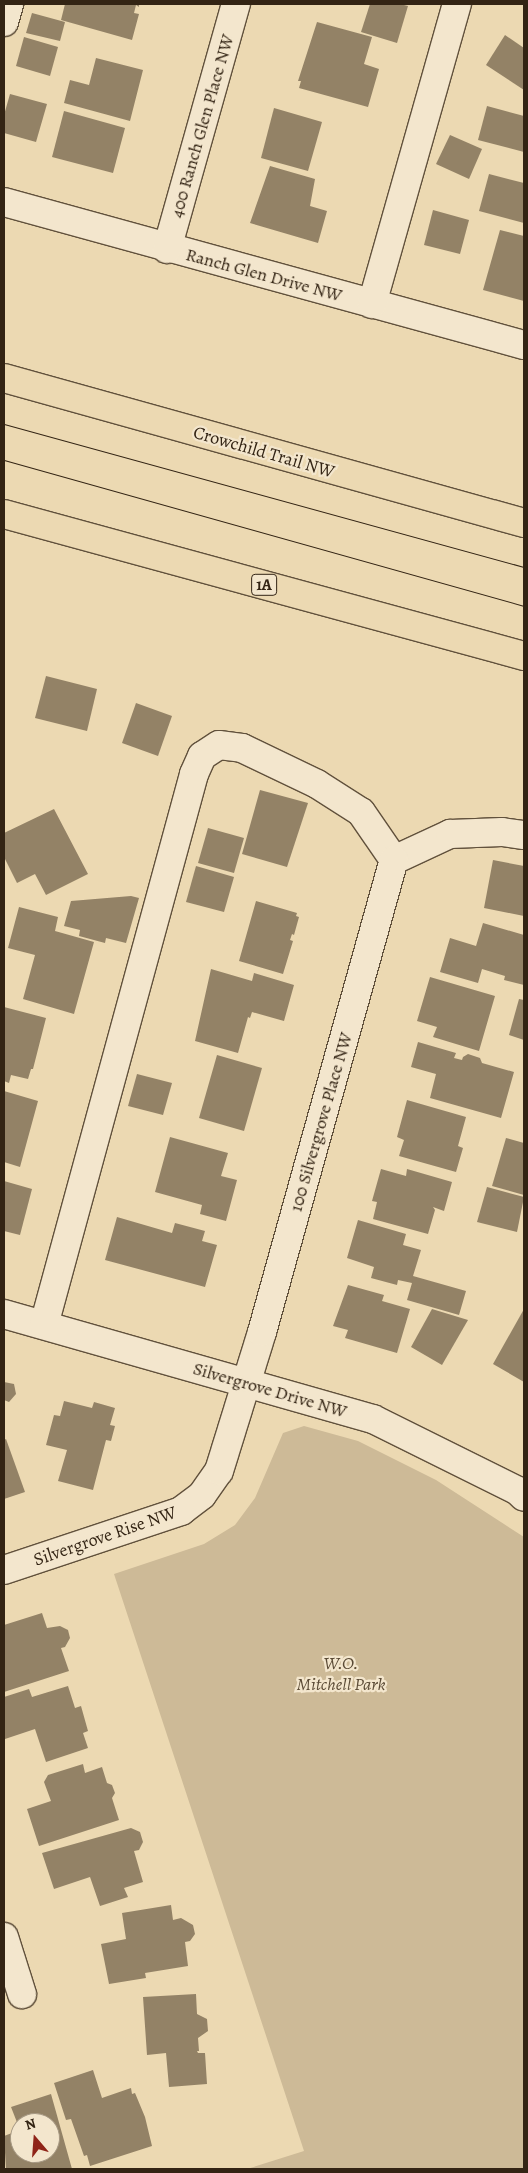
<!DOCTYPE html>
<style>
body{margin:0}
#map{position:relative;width:528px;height:2173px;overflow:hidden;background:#ecd9b2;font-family:Alegreya,serif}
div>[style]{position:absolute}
.green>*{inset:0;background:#cdba97}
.building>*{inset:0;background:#938266}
.roads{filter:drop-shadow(1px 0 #61513c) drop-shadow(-1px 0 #61513c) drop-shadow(0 1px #61513c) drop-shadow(0 -1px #61513c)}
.minor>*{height:28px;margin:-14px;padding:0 14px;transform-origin:14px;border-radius:14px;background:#f3e6cd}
.highway>*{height:28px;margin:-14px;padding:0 14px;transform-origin:14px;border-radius:14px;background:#ecd9b2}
.tram>*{height:1px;margin:-0.5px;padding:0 0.5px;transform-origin:0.5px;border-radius:0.5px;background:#332414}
span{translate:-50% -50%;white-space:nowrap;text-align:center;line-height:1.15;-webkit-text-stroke:4.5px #f3e6cd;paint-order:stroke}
.shield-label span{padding:1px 4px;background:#f3e6cd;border:1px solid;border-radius:4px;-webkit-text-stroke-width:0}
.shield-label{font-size:16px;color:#332414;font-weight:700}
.street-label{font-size:18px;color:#332414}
.park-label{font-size:18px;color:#5a4a35;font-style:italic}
.frame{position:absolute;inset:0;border:5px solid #332414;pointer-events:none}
.north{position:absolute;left:10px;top:2113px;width:50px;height:50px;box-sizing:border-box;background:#f3e6cd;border:1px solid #a69883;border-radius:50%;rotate:342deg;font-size:14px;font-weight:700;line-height:20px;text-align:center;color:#332414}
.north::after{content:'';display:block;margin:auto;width:18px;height:22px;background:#8f2418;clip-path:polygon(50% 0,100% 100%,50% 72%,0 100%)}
</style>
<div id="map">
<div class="green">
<div style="clip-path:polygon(304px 1426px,358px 1441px,436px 1480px,524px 1537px,524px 2169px,247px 2169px,304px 2151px,114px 1574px,204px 1544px,235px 1525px,255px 1498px,283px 1433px)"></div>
</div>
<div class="building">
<div style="clip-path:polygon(65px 4px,139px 4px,139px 7px,136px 5px,134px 13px,139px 14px,132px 40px,61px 20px)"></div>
<div style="clip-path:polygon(370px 4px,400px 4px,408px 6px,397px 43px,361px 32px)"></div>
<div style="clip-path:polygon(32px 13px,65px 22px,60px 41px,26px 33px)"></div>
<div style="clip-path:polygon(317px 22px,372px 37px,364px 64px,379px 69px,368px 107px,299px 88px,301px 81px,298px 81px)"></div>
<div style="clip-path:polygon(505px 35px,524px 48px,524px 90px,486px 65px)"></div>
<div style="clip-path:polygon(24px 37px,58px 47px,50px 76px,16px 66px)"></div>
<div style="clip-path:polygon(96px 58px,143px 70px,130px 121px,64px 103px,70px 80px,89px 85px)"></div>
<div style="clip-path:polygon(10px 94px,47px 104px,36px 142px,4px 133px,4px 115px)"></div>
<div style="clip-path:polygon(487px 106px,524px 116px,524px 152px,478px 140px)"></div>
<div style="clip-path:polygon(274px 108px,322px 122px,308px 171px,261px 158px)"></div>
<div style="clip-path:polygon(64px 111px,125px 128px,113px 173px,52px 157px)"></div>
<div style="clip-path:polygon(450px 135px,482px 149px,469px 179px,436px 164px)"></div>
<div style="clip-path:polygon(270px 166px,315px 179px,310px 206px,327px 211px,318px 243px,250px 223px)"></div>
<div style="clip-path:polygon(489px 174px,524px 183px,524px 223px,479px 211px)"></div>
<div style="clip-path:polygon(433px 210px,469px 220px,460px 254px,424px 245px)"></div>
<div style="clip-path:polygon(500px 230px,524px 236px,524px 301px,483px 290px)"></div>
<div style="clip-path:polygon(46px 676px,97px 689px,87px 731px,35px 718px)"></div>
<div style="clip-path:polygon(136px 703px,172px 716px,158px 756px,122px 743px)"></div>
<div style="clip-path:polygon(260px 790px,308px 803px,287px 867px,242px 854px)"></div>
<div style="clip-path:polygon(54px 809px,88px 874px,46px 895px,35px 874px,17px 883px,4px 857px,4px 833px)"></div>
<div style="clip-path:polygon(208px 828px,244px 838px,234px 873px,198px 863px)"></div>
<div style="clip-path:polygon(493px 860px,524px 866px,524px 916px,484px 908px)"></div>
<div style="clip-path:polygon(196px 866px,234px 877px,224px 912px,186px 902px)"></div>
<div style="clip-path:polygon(131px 896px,139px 898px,126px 943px,106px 938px,105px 943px,79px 936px,80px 930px,64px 926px,71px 901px)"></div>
<div style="clip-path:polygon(256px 901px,297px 913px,296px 916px,299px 917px,294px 935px,292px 934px,290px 940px,293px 941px,283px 974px,239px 961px)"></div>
<div style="clip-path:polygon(19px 907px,58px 917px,55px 931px,94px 942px,74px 1014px,23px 999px,35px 955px,8px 948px)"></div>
<div style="clip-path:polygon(483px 923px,524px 935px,524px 985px,504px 980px,505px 976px,482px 969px,478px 983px,440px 972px,450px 938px,476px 946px)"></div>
<div style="clip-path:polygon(211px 969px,252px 981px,254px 973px,294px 985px,284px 1021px,252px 1012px,250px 1018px,248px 1017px,238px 1053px,195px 1041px)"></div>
<div style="clip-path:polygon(430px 977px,495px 996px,479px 1051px,433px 1037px,437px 1027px,417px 1021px)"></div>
<div style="clip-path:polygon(519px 999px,524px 1000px,524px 1040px,509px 1035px)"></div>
<div style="clip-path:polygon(4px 1007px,46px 1018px,33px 1069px,31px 1069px,28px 1079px,11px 1075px,9px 1083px,4px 1081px)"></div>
<div style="clip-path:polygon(418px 1042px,456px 1053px,454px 1058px,462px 1060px,463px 1057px,468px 1054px,480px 1058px,482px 1063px,514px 1072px,501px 1118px,430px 1098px,436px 1074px,411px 1067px)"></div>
<div style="clip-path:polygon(217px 1055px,262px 1068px,244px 1131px,199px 1118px)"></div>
<div style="clip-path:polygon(137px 1074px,172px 1083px,163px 1115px,128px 1106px)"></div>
<div style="clip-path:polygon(4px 1091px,38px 1101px,20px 1167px,4px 1162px)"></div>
<div style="clip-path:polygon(407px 1100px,466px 1117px,458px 1146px,463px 1148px,456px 1172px,399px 1156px,404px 1140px,397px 1137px)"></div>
<div style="clip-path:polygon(170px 1137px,228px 1153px,221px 1176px,237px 1180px,226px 1221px,200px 1214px,202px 1205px,155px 1192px)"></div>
<div style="clip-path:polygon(506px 1138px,524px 1143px,524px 1195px,492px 1186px)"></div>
<div style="clip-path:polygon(381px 1169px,406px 1176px,407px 1169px,452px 1182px,444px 1211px,433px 1207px,435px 1210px,428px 1234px,373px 1219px,377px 1202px,372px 1201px)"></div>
<div style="clip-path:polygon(4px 1181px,32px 1189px,20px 1235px,4px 1231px)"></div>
<div style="clip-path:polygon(487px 1187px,524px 1197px,517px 1232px,477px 1222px)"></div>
<div style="clip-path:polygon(117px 1217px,172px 1233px,175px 1223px,205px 1231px,202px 1241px,217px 1245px,205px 1287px,105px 1260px)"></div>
<div style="clip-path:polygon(358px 1220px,406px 1234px,403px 1245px,421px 1250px,413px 1276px,466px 1291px,459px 1315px,407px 1300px,412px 1283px,398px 1280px,397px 1285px,371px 1278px,374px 1267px,347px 1258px)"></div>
<div style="clip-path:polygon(348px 1285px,384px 1295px,382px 1301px,410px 1309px,397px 1353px,345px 1338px,348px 1330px,333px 1326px)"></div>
<div style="clip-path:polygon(432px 1309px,468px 1320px,442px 1365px,411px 1347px)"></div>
<div style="clip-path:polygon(524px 1309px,524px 1382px,493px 1364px)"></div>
<div style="clip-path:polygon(4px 1382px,14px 1384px,16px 1394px,9px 1402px,4px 1400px)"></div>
<div style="clip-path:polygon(64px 1401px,92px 1408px,94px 1402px,115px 1408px,110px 1425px,115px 1426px,111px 1441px,106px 1440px,93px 1490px,58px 1481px,67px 1450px,46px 1445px,54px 1415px,60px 1416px)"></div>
<div style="clip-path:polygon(6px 1439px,25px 1492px,4px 1499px,4px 1440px)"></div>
<div style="clip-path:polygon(42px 1613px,47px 1628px,60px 1626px,68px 1630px,70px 1638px,65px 1647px,61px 1648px,69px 1671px,4px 1692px,4px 1625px)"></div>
<div style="clip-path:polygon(68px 1686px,75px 1708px,81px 1706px,88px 1731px,83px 1733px,88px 1748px,46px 1762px,35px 1729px,5px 1739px,4px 1697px,29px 1689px,32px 1697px)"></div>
<div style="clip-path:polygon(83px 1764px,85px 1773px,102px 1767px,107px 1783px,112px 1785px,115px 1793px,112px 1798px,119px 1820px,39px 1846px,27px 1809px,51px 1801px,44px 1782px,48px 1775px)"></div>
<div style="clip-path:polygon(131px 1828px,140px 1832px,143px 1842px,139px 1850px,134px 1851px,143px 1882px,124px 1888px,128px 1897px,100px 1906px,90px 1877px,54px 1889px,42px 1853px)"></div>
<div style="clip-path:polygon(171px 1905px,173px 1920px,181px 1918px,193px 1925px,195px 1934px,190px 1941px,185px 1942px,188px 1966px,145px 1973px,146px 1978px,109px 1984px,101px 1944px,126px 1939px,122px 1913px)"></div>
<div style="clip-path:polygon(196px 1994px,197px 2014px,207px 2019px,208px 2031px,198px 2038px,199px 2051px,197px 2051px,198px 2053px,205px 2053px,207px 2084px,169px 2087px,166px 2053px,147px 2055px,143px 1997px)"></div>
<div style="clip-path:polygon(93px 2070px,102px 2098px,131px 2088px,132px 2094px,135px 2093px,145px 2117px,152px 2146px,90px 2166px,87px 2155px,84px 2156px,71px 2119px,66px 2120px,54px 2083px)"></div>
<div style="clip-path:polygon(51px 2094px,72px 2169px,6px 2169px,4px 2136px,20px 2130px,20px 2153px,50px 2153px,50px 2123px,20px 2123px,20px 2130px,11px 2107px)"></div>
</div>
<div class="roads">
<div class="minor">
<div style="left:4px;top:22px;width:19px;rotate:-74deg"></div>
<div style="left:4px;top:202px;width:539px;rotate:15.38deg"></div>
<div style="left:167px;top:249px;width:255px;rotate:-74.3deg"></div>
<div style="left:372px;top:304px;width:312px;rotate:-74.2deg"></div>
<div style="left:4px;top:1314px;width:384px;rotate:15.9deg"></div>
<div style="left:373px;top:1419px;width:162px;rotate:26.4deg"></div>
<div style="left:518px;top:1491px;width:8px;rotate:45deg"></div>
<div style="left:44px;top:1325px;width:571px;rotate:-74.77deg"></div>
<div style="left:194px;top:774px;width:20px;rotate:-66deg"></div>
<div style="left:202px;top:756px;width:20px;rotate:-33deg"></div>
<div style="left:219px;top:745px;width:23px;rotate:7deg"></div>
<div style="left:242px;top:748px;width:83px;rotate:25.6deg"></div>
<div style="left:317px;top:784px;width:52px;rotate:32.5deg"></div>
<div style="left:361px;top:812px;width:58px;rotate:55.5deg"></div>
<div style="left:394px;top:860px;width:62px;rotate:-24.9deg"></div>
<div style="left:450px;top:834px;width:52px;rotate:-2.2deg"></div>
<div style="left:502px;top:832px;width:22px;rotate:8deg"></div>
<div style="left:4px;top:1570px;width:187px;rotate:-18.4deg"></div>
<div style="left:181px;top:1511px;width:26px;rotate:-37deg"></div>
<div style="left:202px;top:1495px;width:29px;rotate:-55deg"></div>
<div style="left:219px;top:1471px;width:145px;rotate:-72.8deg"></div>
<div style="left:262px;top:1332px;width:490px;rotate:-74.4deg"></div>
<div style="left:4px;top:1937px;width:60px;rotate:72.5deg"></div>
</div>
<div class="highway">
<div style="left:4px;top:378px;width:540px;rotate:15.58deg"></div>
<div style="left:4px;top:514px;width:539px;rotate:15.27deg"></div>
</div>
</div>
<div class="tram">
<div style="left:4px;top:424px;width:539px;rotate:15.38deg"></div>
<div style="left:4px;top:460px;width:540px;rotate:15.68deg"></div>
</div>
<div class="shield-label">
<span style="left:264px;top:585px">1A</span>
</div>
<div class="street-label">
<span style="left:202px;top:126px;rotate:-74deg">400 Ranch Glen Place NW</span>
<span style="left:264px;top:275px;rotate:15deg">Ranch Glen Drive NW</span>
<span style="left:264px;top:452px;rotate:16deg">Crowchild Trail NW</span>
<span style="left:321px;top:1122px;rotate:-74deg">100 Silvergrove Place NW</span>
<span style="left:270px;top:1390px;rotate:16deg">Silvergrove Drive NW</span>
<span style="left:105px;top:1536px;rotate:-19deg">Silvergrove Rise NW</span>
</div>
<div class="park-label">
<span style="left:341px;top:1674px">W.O.<br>Mitchell Park</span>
</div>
<div class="frame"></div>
<div class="north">N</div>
</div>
